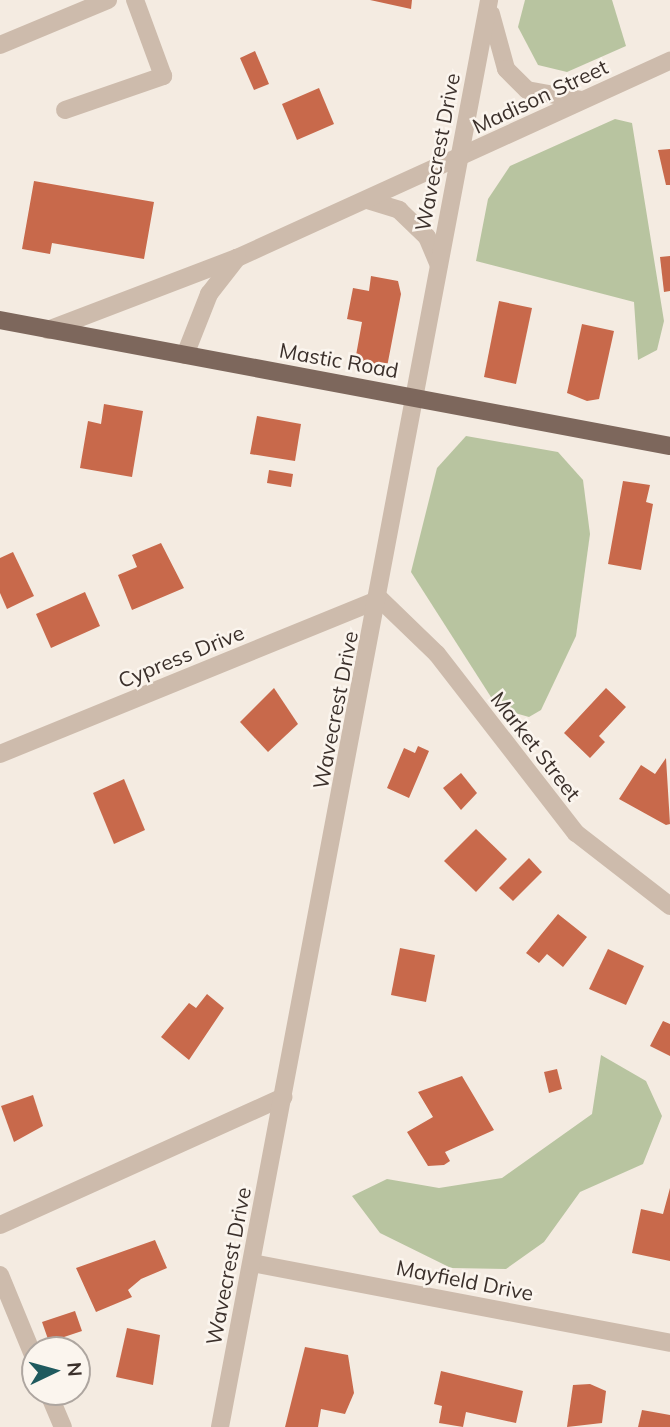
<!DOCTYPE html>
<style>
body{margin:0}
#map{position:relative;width:670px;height:1427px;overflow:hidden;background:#f4ebe1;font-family:Mulish,sans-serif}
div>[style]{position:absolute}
.green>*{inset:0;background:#b8c4a0}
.building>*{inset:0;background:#c8694b}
.minor>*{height:18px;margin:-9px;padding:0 9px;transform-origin:9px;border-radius:9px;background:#cdbbac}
.major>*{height:18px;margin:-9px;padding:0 9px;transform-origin:9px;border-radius:9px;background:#7d675c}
span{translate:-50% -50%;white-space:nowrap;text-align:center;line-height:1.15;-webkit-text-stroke:5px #fbf5ee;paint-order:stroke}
.street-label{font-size:21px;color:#3b302b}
.north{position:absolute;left:21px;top:1336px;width:70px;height:70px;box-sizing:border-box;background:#fbf5ee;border:2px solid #aea6a0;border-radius:50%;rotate:85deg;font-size:19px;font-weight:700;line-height:28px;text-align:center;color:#3b302b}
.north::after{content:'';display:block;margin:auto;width:24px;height:32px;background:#1f5a5e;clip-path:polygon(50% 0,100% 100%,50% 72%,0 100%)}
</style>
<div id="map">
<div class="green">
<div style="clip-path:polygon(525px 0,612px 0,626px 46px,567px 72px,538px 65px,518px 27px)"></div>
<div style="clip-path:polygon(615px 119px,632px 123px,664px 321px,657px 350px,638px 360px,634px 302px,476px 261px,488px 199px,510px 166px)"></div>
<div style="clip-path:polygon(466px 436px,558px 452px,583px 480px,590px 534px,576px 636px,541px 710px,529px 717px,498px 708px,411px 572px,437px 468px)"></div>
<div style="clip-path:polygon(601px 1055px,646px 1081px,662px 1116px,643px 1164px,580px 1192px,544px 1242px,506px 1269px,451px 1268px,380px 1233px,352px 1196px,387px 1179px,439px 1188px,502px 1178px,592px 1114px)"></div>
</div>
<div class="building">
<div style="clip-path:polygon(370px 0,412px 0,411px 9px)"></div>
<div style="clip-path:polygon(255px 51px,269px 84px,254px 90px,240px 58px)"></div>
<div style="clip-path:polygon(319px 88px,334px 124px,297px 140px,282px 104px)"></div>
<div style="clip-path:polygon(670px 149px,670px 185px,666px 185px,658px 150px)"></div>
<div style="clip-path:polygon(34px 181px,154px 202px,144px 259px,52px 243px,50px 254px,22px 249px)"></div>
<div style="clip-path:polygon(670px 256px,670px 291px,664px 292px,660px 257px)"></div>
<div style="clip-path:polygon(371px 276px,398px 281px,401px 294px,387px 367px,355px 361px,362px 322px,347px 319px,353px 288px,369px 291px)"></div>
<div style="clip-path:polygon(499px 301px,532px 308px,516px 384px,484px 377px)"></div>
<div style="clip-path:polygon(582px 324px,614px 331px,599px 399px,587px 401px,567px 393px)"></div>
<div style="clip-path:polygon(104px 404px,143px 411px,132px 477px,80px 468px,88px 421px,101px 424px)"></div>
<div style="clip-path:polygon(257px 416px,301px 424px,295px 461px,250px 454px)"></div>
<div style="clip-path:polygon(269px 470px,293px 474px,291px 487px,267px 483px)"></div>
<div style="clip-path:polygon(623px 481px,650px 485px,646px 502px,653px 504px,641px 570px,608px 564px)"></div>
<div style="clip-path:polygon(161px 543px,184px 588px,132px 610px,118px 575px,137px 567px,132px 555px)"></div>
<div style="clip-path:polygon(13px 552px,34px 596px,7px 609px,0 593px,0 558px)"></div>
<div style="clip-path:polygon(85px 592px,100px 626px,51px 648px,36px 614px)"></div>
<div style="clip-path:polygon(274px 688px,298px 724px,268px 752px,240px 722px)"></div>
<div style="clip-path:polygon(606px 688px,626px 707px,599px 736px,605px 742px,590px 758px,564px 733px)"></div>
<div style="clip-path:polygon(418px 746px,429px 751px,409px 798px,387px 788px,404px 748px,415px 753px)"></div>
<div style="clip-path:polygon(666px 758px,670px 824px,666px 825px,619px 799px,641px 765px,655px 774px)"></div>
<div style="clip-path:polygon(461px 773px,477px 793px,461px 810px,443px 788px)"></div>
<div style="clip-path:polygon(124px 779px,145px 830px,114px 844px,93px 793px)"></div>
<div style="clip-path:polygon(476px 829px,507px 859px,476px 892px,444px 861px)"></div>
<div style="clip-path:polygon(529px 858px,542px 872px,513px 901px,499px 888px)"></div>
<div style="clip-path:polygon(558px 914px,587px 937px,563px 967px,547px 954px,539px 963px,526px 953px)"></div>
<div style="clip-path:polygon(400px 948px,435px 955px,426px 1002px,391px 995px)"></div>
<div style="clip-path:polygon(608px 949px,644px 966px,626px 1005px,589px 989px)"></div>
<div style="clip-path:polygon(207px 994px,224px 1008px,189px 1060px,161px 1037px,189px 1003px,196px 1008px)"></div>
<div style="clip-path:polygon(663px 1021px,670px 1024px,670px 1067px,670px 1056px,650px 1046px)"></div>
<div style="clip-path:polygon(557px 1069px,562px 1089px,549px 1093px,544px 1072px)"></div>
<div style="clip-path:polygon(462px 1076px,494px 1130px,445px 1152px,450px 1161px,444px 1165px,428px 1166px,407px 1132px,433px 1117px,418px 1092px)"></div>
<div style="clip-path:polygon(33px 1095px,43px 1126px,14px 1142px,1px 1106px)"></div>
<div style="clip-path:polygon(670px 1188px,670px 1261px,632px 1253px,641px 1209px,663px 1214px)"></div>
<div style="clip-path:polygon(155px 1240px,167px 1268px,141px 1279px,128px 1290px,132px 1297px,96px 1312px,76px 1268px)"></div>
<div style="clip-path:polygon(75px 1311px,82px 1331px,49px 1342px,42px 1322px)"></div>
<div style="clip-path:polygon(127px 1328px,160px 1335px,153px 1385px,116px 1377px)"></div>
<div style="clip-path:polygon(305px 1347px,348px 1355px,354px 1393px,345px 1414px,321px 1409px,318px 1427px,285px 1427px)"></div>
<div style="clip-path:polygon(441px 1371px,523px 1391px,516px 1423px,466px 1412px,463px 1427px,439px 1423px,442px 1406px,434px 1404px)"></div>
<div style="clip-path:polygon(590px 1384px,606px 1391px,602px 1423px,567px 1427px,573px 1385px)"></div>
<div style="clip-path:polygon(642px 1410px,670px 1415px,670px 1427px,638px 1427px)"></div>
</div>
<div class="minor">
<div style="left:491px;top:14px;width:57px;rotate:74.7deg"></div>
<div style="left:506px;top:69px;width:30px;rotate:45deg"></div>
<div style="left:527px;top:90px;width:56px;rotate:10.3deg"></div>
<div style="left:0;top:45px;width:117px;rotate:-22.6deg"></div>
<div style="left:65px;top:110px;width:104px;rotate:-19.1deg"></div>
<div style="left:163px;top:76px;width:81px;rotate:-110.2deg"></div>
<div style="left:367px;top:200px;width:34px;rotate:17deg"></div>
<div style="left:399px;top:210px;width:39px;rotate:44deg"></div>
<div style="left:427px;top:237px;width:30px;rotate:67deg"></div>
<div style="left:48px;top:330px;width:202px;rotate:-20.9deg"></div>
<div style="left:237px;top:258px;width:476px;rotate:-24.5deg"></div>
<div style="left:185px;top:355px;width:66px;rotate:-68.5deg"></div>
<div style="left:209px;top:294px;width:46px;rotate:-52.1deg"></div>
<div style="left:0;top:754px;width:410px;rotate:-22.2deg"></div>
<div style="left:380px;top:599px;width:79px;rotate:44deg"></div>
<div style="left:437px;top:654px;width:227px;rotate:52.2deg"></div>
<div style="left:576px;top:833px;width:119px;rotate:37.8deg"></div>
<div style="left:0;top:1225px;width:311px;rotate:-24.3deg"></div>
<div style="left:252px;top:1263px;width:426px;rotate:10.8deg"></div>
<div style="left:0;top:1275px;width:92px;rotate:67.6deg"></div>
<div style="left:48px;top:1392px;width:38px;rotate:67deg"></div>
<div style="left:220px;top:1427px;width:1452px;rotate:-79.32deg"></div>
</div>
<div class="major">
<div style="left:0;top:320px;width:682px;rotate:10.65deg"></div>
</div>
<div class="street-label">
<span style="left:540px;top:96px;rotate:-25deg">Madison Street</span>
<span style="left:437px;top:152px;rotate:-79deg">Wavecrest Drive</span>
<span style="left:339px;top:360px;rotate:10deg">Mastic Road</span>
<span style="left:181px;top:656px;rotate:-22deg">Cypress Drive</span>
<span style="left:335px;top:710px;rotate:-79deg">Wavecrest Drive</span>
<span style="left:536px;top:746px;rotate:52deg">Market Street</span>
<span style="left:228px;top:1266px;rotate:-79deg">Wavecrest Drive</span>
<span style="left:465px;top:1280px;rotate:11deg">Mayfield Drive</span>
</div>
<div class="north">N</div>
</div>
